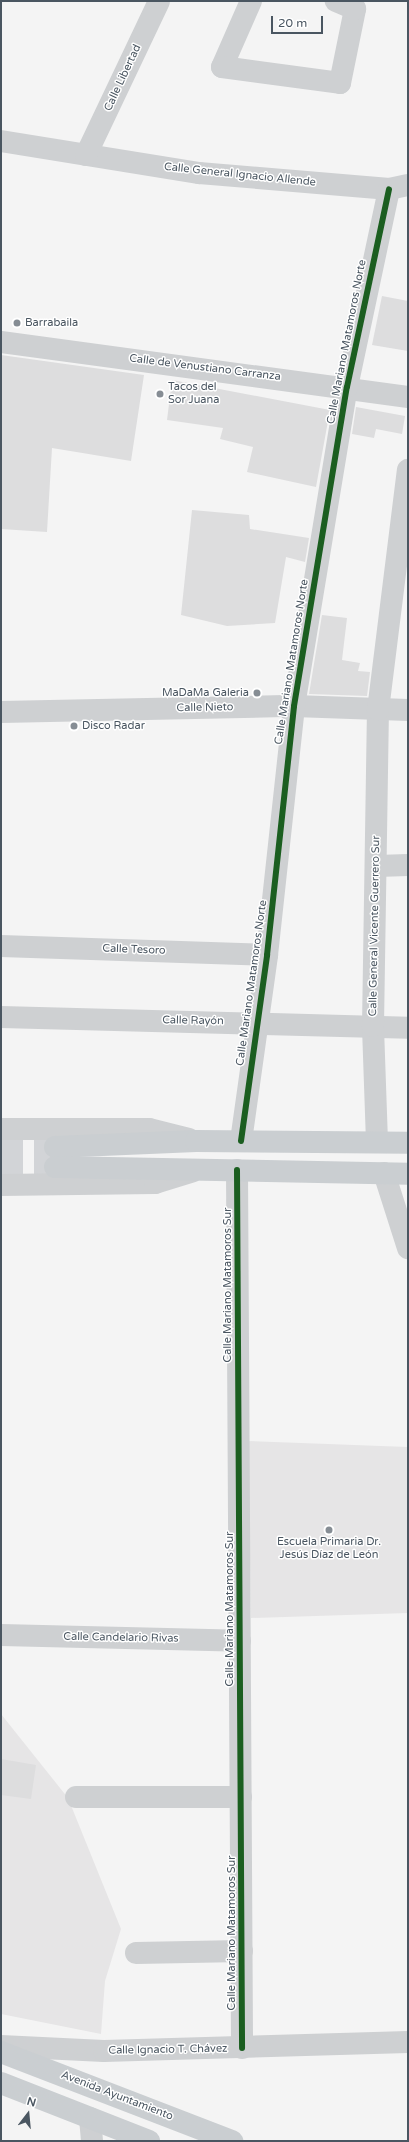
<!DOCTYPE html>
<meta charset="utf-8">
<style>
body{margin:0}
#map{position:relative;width:409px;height:2142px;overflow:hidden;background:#f4f4f4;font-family:"Varela Round",sans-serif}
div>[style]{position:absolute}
.education>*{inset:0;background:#e6e5e6}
.building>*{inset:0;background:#ddddde}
.major-tunnel>*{height:22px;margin-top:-11px;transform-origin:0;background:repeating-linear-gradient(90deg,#d2d4d7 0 22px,transparent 0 33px)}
.minor>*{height:22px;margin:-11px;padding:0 11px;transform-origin:11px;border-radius:11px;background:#ced0d2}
.major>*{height:22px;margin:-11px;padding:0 11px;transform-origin:11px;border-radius:11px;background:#caced1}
.cycleway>*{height:6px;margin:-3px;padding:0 3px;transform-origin:3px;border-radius:3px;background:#1b5e20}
.dots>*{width:11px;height:11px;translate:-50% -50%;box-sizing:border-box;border:2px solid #fff;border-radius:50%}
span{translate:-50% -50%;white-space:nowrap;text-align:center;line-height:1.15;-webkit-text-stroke:3px #fff;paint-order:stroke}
.street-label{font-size:11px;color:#4a5661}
.poi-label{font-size:11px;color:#4a5661}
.left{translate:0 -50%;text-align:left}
.right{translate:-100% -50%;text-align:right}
.frame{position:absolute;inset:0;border:2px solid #4a5661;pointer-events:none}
.north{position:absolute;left:8px;top:2094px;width:40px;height:40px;-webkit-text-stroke:3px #fff;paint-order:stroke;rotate:16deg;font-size:11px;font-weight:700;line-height:16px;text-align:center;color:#4a5661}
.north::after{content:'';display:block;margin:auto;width:14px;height:18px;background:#4a5661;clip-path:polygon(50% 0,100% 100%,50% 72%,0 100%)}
.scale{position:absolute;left:271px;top:16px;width:52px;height:18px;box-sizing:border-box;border:2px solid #4a5661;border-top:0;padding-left:5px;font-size:12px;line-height:14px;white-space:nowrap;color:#4a5661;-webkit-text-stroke:3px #fff;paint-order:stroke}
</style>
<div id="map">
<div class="education">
<div style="clip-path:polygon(248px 1441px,408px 1447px,408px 1613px,251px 1618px)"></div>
<div style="clip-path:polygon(1px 1714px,68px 1798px,121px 1929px,105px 1981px,101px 2034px,1px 2014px)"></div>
</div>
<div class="building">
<div style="clip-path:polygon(382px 296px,408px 301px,408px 351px,372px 345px)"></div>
<div style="clip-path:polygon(1px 355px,144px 375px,131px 461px,52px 448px,47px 532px,1px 529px)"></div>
<div style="clip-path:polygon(172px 380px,330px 410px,316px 487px,247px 472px,253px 447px,220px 439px,223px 428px,167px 420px)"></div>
<div style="clip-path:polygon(356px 407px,405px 416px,402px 434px,376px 429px,374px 438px,352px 434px)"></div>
<div style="clip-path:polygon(192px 510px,249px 515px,250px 529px,309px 538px,305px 562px,286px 557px,275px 623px,227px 626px,181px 615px)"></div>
<div style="clip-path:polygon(322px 615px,347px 618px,342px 660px,360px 663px,358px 671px,370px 672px,367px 696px,309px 694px)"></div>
<div style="clip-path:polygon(1px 1759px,36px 1765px,31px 1799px,1px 1795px)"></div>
</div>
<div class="major-tunnel">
<div style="left:1px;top:1147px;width:54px"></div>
<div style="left:1px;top:1167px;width:54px"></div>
</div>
<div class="minor">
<div style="left:251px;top:1px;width:72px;rotate:113.7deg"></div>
<div style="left:222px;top:67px;width:119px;rotate:7.7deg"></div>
<div style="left:340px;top:83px;width:76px;rotate:-78.5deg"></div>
<div style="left:355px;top:9px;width:21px;rotate:-157deg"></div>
<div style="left:1px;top:141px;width:201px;rotate:9.2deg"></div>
<div style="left:199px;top:173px;width:191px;rotate:4.8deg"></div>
<div style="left:389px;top:189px;width:19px;rotate:-12deg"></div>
<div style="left:86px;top:155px;width:170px;rotate:-64.6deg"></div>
<div style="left:1px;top:342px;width:411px;rotate:7.7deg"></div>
<div style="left:1px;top:712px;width:293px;rotate:-1.2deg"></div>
<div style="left:294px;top:706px;width:114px;rotate:2deg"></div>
<div style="left:377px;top:866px;width:31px;rotate:-2deg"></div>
<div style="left:1px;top:946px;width:266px;rotate:1.9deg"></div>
<div style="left:1px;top:1017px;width:407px;rotate:1.5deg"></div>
<div style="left:1px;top:1129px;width:148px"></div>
<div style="left:149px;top:1129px;width:41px;rotate:14deg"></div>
<div style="left:241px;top:1141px;width:188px;rotate:-82deg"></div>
<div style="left:267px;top:955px;width:250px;rotate:-83.8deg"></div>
<div style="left:294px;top:706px;width:323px;rotate:-80.6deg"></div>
<div style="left:347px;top:387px;width:202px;rotate:-78deg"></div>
<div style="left:377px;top:1142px;width:116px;rotate:-92deg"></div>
<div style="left:373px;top:1026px;width:316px;rotate:-89.1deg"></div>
<div style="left:378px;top:710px;width:242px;rotate:-82.9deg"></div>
<div style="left:237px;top:1170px;width:878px;rotate:89.67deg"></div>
<div style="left:384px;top:1173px;width:79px;rotate:72.3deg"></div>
<div style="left:1px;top:1185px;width:154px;rotate:-0.7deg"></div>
<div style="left:155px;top:1183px;width:39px;rotate:-17deg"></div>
<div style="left:1px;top:1635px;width:239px;rotate:1.4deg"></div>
<div style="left:76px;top:1797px;width:165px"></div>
<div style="left:136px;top:1953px;width:106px;rotate:-1.1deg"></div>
<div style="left:1px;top:2046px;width:103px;rotate:2.8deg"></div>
<div style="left:104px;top:2051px;width:304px;rotate:-1.7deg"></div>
<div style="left:90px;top:2118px;width:23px;rotate:85deg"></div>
</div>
<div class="major">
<div style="left:55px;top:1147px;width:141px;rotate:-2.4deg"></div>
<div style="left:196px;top:1141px;width:212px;rotate:0.5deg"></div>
<div style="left:55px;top:1167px;width:353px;rotate:1.1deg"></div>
<div style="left:1px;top:2052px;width:248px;rotate:21.1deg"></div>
<div style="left:1px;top:2083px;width:159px;rotate:21.4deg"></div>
</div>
<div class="cycleway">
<div style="left:241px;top:1141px;width:188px;rotate:-82deg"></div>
<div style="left:267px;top:955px;width:250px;rotate:-83.8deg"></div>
<div style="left:294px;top:706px;width:323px;rotate:-80.6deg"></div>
<div style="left:347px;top:387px;width:202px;rotate:-78deg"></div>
<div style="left:237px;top:1170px;width:878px;rotate:89.67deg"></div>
</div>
<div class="dots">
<div style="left:17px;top:323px;background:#868d94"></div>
<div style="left:160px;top:394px;background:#868d94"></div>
<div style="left:257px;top:693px;background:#868d94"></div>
<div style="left:74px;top:726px;background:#868d94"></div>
<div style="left:329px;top:1530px;background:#868d94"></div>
</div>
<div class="street-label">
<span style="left:123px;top:78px;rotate:-65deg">Calle Libertad</span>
<span style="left:240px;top:175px;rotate:6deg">Calle General Ignacio Allende</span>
<span style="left:347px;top:342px;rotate:-79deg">Calle Mariano Matamoros Norte</span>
<span style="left:205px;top:368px;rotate:7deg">Calle de Venustiano Carranza</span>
<span style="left:292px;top:662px;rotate:-81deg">Calle Mariano Matamoros Norte</span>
<span style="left:205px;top:708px;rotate:-1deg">Calle Nieto</span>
<span style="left:375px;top:926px;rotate:-89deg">Calle General Vicente Guerrero Sur</span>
<span style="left:134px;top:950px;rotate:2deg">Calle Tesoro</span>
<span style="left:252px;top:983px;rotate:-82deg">Calle Mariano Matamoros Norte</span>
<span style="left:193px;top:1021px;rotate:1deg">Calle Rayón</span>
<span style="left:228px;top:1285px;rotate:-90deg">Calle Mariano Matamoros Sur</span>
<span style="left:230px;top:1609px;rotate:-90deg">Calle Mariano Matamoros Sur</span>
<span style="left:121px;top:1638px;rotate:1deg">Calle Candelario Rivas</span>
<span style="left:232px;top:1933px;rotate:-90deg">Calle Mariano Matamoros Sur</span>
<span style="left:168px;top:2050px;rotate:-1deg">Calle Ignacio T. Chávez</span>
<span style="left:117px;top:2096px;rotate:21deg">Avenida Ayuntamiento</span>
</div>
<div class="poi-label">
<span class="left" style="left:25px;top:323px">Barrabaila</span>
<span class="left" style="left:168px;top:394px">Tacos del<br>Sor Juana</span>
<span class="right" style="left:249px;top:693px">MaDaMa Galeria</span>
<span class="left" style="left:82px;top:726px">Disco Radar</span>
<span style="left:329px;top:1549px">Escuela Primaria Dr.<br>Jesús Díaz de León</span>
</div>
<div class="frame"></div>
<div class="north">N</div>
<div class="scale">20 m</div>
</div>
